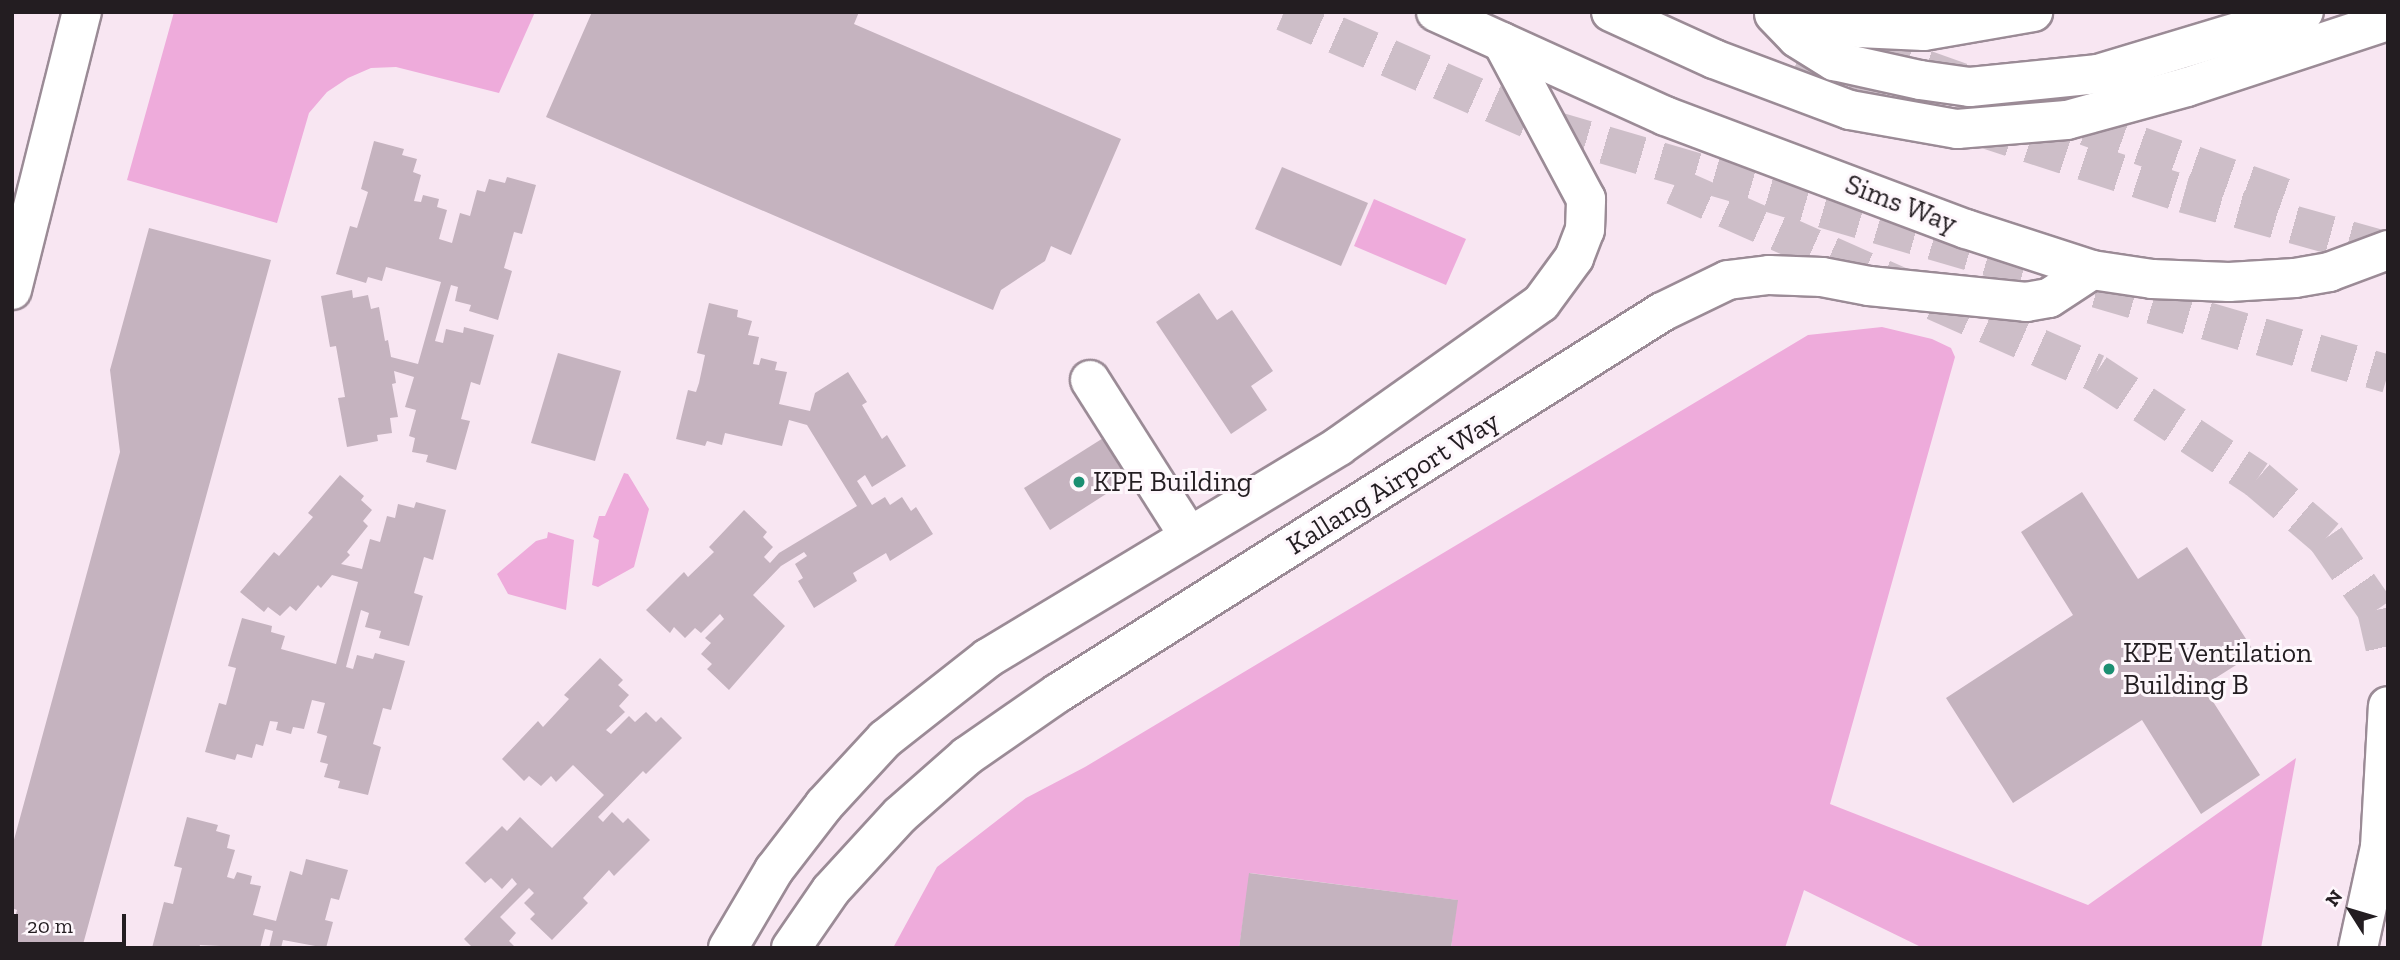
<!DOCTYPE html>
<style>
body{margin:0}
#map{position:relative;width:2400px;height:960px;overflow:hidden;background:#f8e6f2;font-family:"Zilla Slab",serif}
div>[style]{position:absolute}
.green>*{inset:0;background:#eeabdb}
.building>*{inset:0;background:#c5b3bf}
.highway-tunnel>*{height:38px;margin-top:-19px;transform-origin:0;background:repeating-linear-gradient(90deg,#cdbec8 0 38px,transparent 0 57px)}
.roads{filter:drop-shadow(2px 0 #9b8b96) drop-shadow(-2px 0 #9b8b96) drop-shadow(0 2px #9b8b96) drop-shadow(0 -2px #9b8b96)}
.minor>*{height:38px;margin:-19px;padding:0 19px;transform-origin:19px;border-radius:19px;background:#fff}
.major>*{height:38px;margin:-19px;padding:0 19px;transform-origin:19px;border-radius:19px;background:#fff}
.highway>*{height:38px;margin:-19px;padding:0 19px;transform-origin:19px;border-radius:19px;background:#fff}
.dots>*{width:19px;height:19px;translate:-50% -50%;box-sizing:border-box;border:4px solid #fef7fc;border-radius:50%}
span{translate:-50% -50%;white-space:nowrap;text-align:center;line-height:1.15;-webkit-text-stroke:6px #fef7fc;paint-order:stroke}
.street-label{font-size:28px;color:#231d21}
.poi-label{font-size:28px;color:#231d21}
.left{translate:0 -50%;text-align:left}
.frame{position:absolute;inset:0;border:14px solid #231d21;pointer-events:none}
.north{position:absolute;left:2316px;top:876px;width:70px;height:70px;-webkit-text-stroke:5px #fef7fc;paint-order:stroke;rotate:307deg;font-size:19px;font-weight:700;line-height:28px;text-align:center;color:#231d21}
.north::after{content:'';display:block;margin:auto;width:24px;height:32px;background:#231d21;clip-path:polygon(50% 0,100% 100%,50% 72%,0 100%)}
.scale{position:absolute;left:14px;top:914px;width:112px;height:32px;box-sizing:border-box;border:4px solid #231d21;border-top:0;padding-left:9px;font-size:21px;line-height:24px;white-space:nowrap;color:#231d21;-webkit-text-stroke:5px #fef7fc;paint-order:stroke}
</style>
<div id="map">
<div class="green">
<div style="clip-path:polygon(174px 12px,535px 12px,499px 93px,396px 67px,371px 68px,348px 78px,327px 92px,309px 113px,277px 223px,127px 180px)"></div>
<div style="clip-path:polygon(1374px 199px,1466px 239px,1446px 285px,1354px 246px)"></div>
<div style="clip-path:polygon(1882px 327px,1932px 339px,1951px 348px,1955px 357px,1830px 804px,2088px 905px,2296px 758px,2261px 948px,1923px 948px,1804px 890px,1785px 948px,1451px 948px,1457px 900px,1250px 873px,1239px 948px,893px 948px,937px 867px,1026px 798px,1085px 767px,1808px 335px)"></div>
<div style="clip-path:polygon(624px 473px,628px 474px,649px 509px,634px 567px,598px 587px,592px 585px,599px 540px,593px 537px,599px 516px,605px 516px)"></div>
<div style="clip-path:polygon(548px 532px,574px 540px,566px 610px,508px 594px,497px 574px,536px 541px,547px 538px)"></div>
</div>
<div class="building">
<div style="clip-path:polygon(592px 12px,859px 12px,854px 24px,1121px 139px,1071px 255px,1051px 246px,1045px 261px,1001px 290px,993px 310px,546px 117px)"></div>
<div style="clip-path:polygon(374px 141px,404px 149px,402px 155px,417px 159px,413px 172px,421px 175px,414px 201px,421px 202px,423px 195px,439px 199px,437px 207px,447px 210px,439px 239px,452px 243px,460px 213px,470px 216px,477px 190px,485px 192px,489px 179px,505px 183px,507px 177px,536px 185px,522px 234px,514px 232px,504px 268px,512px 271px,498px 320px,469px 311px,471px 305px,455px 301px,458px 287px,451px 285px,435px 341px,443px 343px,446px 329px,463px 333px,464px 327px,494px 335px,480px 385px,471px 382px,461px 419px,470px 421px,456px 470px,426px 462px,428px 455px,412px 452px,415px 438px,409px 436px,416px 410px,405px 407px,414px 377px,394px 371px,396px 383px,392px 384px,398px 417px,390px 418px,392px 433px,377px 435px,378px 441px,347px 447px,338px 398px,345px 397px,336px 346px,330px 347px,321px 296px,352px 290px,353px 298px,368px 295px,371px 309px,379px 307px,385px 341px,388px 340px,391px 357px,418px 364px,441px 282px,386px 267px,382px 281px,368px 277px,366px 283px,336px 274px,350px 226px,357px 228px,368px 192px,361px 189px)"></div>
<div style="clip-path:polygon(1282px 167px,1368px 203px,1341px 266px,1255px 229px)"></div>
<div style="clip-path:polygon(149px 228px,271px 260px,82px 948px,12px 948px,12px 928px,17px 910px,12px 908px,12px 847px,120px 452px,110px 370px)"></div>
<div style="clip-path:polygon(1199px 293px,1217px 320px,1232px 310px,1273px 371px,1251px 386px,1267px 410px,1231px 434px,1156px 322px)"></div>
<div style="clip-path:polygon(709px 303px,738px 310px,737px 317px,752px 321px,748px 335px,759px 337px,753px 364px,759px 365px,761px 358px,777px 362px,775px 370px,787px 372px,779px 404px,810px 411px,815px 393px,848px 372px,867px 402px,862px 405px,882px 439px,887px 435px,906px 466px,872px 487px,865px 475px,857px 481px,872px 505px,885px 497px,890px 505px,902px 497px,911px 511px,916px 507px,933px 534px,890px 561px,886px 553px,853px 573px,857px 581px,814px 608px,798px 581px,803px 578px,795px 564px,807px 556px,804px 552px,781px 566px,753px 595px,785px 626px,729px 690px,707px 669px,712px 664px,701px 654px,711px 643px,705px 638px,724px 619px,720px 614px,701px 633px,695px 628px,685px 638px,674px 627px,670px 633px,646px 610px,684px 572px,688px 577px,714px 552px,709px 547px,744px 510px,767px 532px,763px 537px,773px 547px,764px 557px,770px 563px,779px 553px,857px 506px,807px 425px,789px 420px,782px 446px,725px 433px,722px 445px,707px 441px,705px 446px,676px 439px,688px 390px,696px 392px,699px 383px,705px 355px,697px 353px)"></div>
<div style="clip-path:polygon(558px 353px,621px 371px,595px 461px,531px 443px)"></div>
<div style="clip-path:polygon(1108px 435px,1134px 476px,1050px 530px,1024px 488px)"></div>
<div style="clip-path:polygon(340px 475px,364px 496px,361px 500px,372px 510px,363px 521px,368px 526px,347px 552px,350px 555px,341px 564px,362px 569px,370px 539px,380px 542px,387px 516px,395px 518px,398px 504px,414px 508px,416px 502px,446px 510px,433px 560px,424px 557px,414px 593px,423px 596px,409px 646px,379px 638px,381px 631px,365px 627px,369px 613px,361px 610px,346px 667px,353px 669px,357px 655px,373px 659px,375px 653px,405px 661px,391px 710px,383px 708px,373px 744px,381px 747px,368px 795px,338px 788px,340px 781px,324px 777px,328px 764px,320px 762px,327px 736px,317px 733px,325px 703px,312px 700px,304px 729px,293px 727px,291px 734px,276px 730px,278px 722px,270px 721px,263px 746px,256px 744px,252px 758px,237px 754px,235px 760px,205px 752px,219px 703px,226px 705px,236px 668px,228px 666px,242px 618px,272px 626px,271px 632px,285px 636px,281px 649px,336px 664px,358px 582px,332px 575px,321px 588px,318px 585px,296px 611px,290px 606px,280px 616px,268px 607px,264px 612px,240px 592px,274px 552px,279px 556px,313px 517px,308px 513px)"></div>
<div style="clip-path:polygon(2082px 492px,2138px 579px,2187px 547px,2255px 653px,2203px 686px,2260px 775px,2201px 814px,2142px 720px,2013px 803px,1946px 698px,2073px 615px,2021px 532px)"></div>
<div style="clip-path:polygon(600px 658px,623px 680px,618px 685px,629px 695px,619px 706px,625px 712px,606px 730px,611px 734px,629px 716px,635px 722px,646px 712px,656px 722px,661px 717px,682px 738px,646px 774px,643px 771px,598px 817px,603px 822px,612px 812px,623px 823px,628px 818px,650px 840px,614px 876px,609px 870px,583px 898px,588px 903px,552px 940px,530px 919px,535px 914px,524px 903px,534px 893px,529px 888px,500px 917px,516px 933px,509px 941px,516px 948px,473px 948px,464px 939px,517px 884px,512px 878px,502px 889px,491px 878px,485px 883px,465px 863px,502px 826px,507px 831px,520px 817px,552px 848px,604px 795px,573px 765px,556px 782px,551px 776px,541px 786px,529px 776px,524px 781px,502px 759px,538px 721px,543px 727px,569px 699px,564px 695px)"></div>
<div style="clip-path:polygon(187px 817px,218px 825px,216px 831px,230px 835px,227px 848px,235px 850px,227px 877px,234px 879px,237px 872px,252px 876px,250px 884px,261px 886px,253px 915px,276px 921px,290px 871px,302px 875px,306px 859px,348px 870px,339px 900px,331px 898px,325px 920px,333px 922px,326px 948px,283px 940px,281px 948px,269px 948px,273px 931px,265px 929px,260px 948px,200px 945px,199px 948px,152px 948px,164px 902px,173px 904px,182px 868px,174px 866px)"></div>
<div style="clip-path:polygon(1249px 873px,1458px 900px,1451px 948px,1239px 948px)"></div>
</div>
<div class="highway-tunnel">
<div style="left:1284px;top:12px;width:291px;rotate:23.7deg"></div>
<div style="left:1550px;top:129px;width:873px;rotate:16.3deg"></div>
<div style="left:1818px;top:31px;width:506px;rotate:19.62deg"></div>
<div style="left:1793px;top:74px;width:129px;rotate:14.8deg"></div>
<div style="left:1975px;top:126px;width:220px;rotate:18deg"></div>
<div style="left:2184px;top:194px;width:212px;rotate:15.6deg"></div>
<div style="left:1674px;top:186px;width:462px;rotate:23.9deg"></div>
<div style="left:2096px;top:373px;width:193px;rotate:33.4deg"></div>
<div style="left:2257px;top:479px;width:91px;rotate:40.5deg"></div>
<div style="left:2326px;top:538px;width:88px;rotate:55.2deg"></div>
<div style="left:2376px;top:610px;width:54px;rotate:77.2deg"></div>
</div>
<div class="roads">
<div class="minor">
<div style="left:1090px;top:380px;width:185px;rotate:57.6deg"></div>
<div style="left:728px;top:948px;width:91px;rotate:-59.5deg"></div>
<div style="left:774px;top:870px;width:82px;rotate:-52.4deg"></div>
<div style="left:824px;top:805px;width:90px;rotate:-47.3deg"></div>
<div style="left:885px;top:739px;width:131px;rotate:-38.2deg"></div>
<div style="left:988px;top:658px;width:410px;rotate:-31.1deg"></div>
<div style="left:1339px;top:446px;width:247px;rotate:-35.3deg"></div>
<div style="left:1541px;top:303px;width:56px;rotate:-53.7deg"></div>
<div style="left:1574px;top:258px;width:30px;rotate:-69deg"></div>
<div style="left:1585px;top:230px;width:31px;rotate:-88deg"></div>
<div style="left:1586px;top:199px;width:178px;rotate:-118.1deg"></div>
<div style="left:791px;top:948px;width:70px;rotate:-55.4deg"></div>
<div style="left:831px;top:890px;width:102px;rotate:-47.4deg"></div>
<div style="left:900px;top:815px;width:89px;rotate:-41.4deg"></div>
<div style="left:967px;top:756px;width:111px;rotate:-34.7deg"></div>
<div style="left:1058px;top:693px;width:714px;rotate:-32.24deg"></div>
<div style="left:1662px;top:312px;width:73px;rotate:-25.9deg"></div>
<div style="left:1728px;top:280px;width:41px;rotate:-7deg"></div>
<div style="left:1769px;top:275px;width:53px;rotate:2.2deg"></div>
<div style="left:1822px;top:277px;width:48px;rotate:10.8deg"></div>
<div style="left:1869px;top:286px;width:158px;rotate:5.8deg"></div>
<div style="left:2026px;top:302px;width:23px;rotate:-10deg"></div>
<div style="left:2049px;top:298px;width:51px;rotate:-33.1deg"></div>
</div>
<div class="major">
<div style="left:1436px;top:12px;width:252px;rotate:24.4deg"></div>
<div style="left:1665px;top:116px;width:322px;rotate:20.6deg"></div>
<div style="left:1966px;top:229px;width:133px;rotate:18deg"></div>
<div style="left:2092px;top:270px;width:61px;rotate:8.5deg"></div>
<div style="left:2152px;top:279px;width:77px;rotate:2.2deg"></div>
<div style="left:2229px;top:282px;width:66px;rotate:-3.5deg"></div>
<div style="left:2295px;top:278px;width:35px;rotate:-10deg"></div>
<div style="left:2329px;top:272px;width:63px;rotate:-20.4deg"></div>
<div style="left:1774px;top:14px;width:33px;rotate:46deg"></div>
<div style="left:1797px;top:38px;width:44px;rotate:31.9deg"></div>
<div style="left:1834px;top:61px;width:88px;rotate:12.5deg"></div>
<div style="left:1920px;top:80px;width:50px;rotate:8deg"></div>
<div style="left:1970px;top:87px;width:129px;rotate:-5.8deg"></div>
<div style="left:2098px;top:74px;width:215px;rotate:-16.8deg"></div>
<div style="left:1775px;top:14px;width:62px;rotate:12deg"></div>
<div style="left:1836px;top:27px;width:88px;rotate:2.6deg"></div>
<div style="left:1924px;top:31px;width:111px;rotate:-9.9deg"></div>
<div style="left:12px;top:290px;width:287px;rotate:-75.9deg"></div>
</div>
<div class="highway">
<div style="left:1611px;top:12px;width:113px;rotate:24.5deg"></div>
<div style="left:1714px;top:59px;width:145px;rotate:20.6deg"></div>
<div style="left:1850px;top:110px;width:109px;rotate:10.1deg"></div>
<div style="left:1957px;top:129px;width:110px;rotate:-4.7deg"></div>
<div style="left:2067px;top:120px;width:124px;rotate:-15.4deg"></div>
<div style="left:2187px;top:87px;width:212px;rotate:-18.2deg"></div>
<div style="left:2358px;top:948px;width:103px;rotate:-77.7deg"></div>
<div style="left:2380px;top:847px;width:141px;rotate:-86.8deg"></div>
</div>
</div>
<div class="dots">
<div style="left:1079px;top:482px;background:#1b8f72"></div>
<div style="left:2109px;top:669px;background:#1b8f72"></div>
</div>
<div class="street-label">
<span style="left:1901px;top:204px;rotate:21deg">Sims Way</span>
<span style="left:1393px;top:483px;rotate:-32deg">Kallang Airport Way</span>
</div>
<div class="poi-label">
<span class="left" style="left:1093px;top:482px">KPE Building</span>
<span class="left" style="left:2123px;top:669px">KPE Ventilation<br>Building B</span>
</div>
<div class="frame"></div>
<div class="north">N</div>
<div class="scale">20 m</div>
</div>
